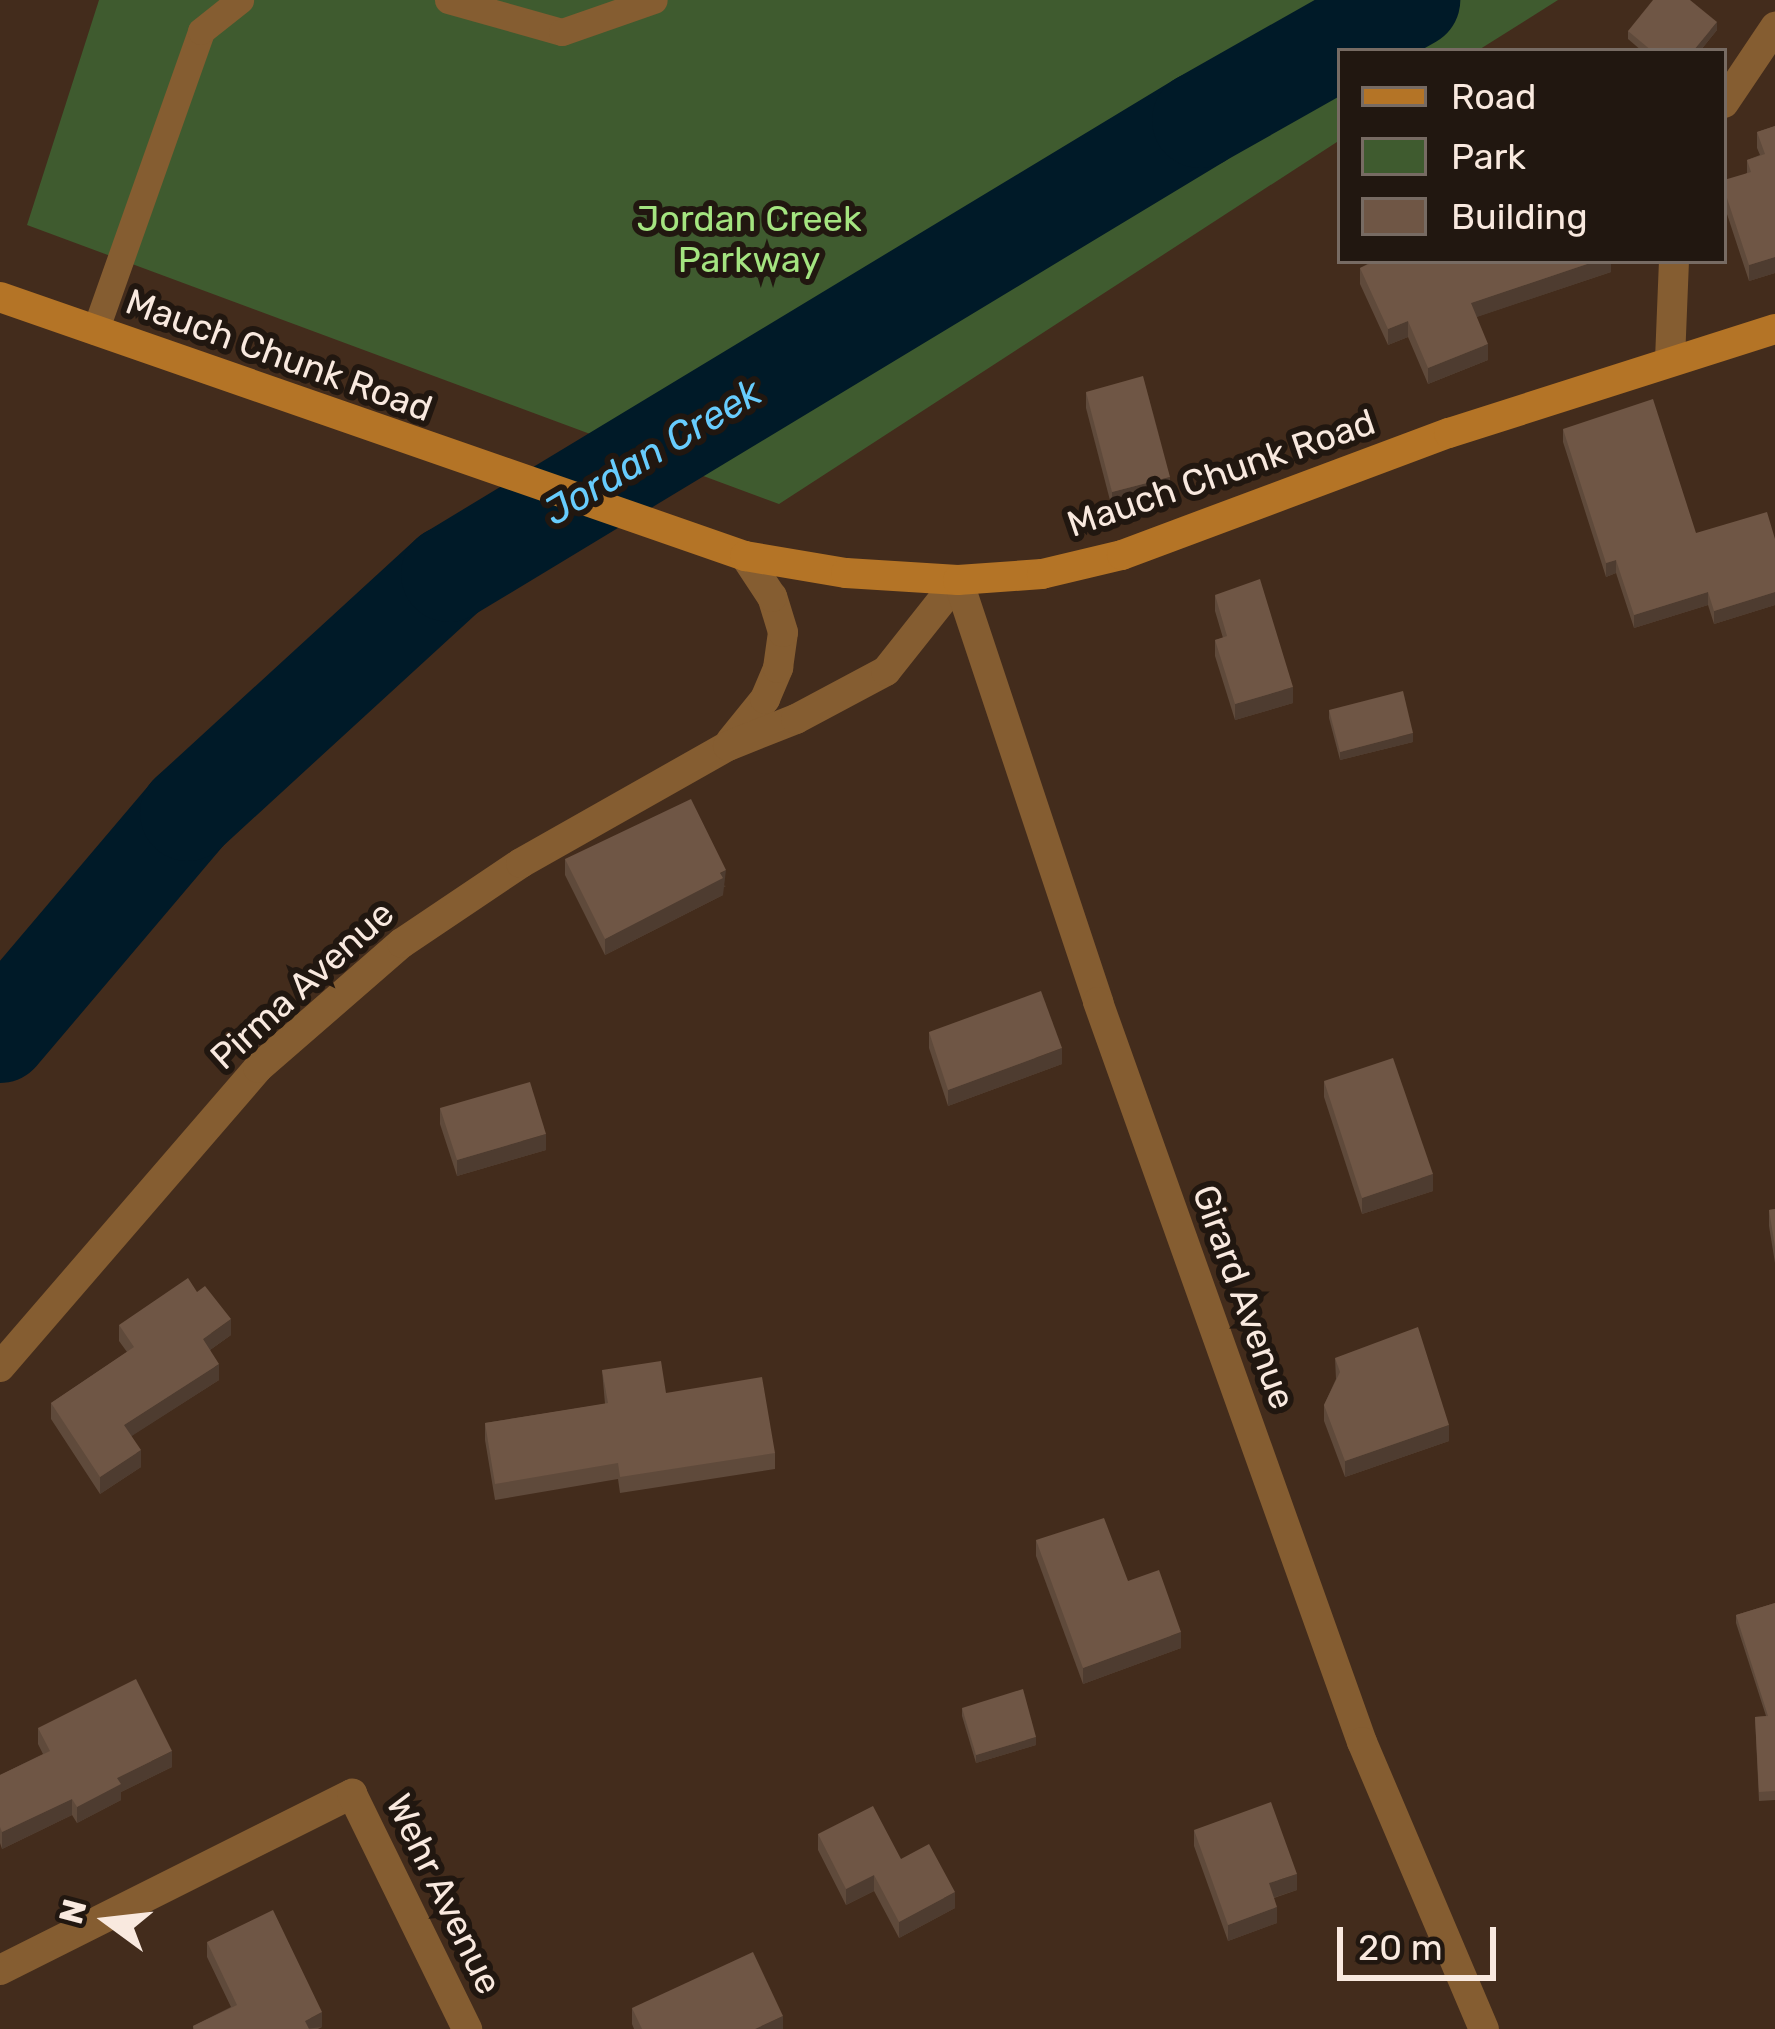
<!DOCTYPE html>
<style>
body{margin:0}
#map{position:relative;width:1775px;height:2029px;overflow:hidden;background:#432c1c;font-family:Rubik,sans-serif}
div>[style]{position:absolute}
.green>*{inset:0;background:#3f5b2f}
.river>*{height:96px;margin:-48px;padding:0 48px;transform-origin:48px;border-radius:48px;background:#001a28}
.service>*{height:27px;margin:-13.5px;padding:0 13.5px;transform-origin:13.5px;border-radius:13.5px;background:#855d31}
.minor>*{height:30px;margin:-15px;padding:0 15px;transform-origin:15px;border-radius:15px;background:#855d31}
.tertiary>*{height:30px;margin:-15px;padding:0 15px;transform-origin:15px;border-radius:15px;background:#855d31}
.secondary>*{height:30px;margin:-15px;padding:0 15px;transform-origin:15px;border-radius:15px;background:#b47426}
.wall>*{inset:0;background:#5f4a3b}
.shaded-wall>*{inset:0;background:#4e3c30}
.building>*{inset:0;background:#6f5645}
span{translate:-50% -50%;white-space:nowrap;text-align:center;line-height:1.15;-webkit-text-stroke:12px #211710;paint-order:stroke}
.park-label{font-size:36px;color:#a4e480}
.street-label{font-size:36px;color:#f9e9df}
.water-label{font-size:39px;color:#67ccfd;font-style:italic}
.legend{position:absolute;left:1337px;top:48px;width:390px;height:216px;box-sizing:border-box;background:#211710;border:3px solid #776b63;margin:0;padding:15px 21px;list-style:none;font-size:36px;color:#f9e9df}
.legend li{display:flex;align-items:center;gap:24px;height:60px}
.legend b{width:60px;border:3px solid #776b63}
.north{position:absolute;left:48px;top:1861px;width:120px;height:120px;-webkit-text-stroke:9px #211710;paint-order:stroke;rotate:285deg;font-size:33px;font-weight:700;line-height:48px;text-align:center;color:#f9e9df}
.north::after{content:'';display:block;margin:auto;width:42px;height:54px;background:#f9e9df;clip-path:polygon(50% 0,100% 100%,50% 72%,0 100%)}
.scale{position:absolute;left:1337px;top:1927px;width:159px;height:54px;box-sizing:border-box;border:6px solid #f9e9df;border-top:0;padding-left:15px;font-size:36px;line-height:42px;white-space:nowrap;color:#f9e9df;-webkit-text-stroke:9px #211710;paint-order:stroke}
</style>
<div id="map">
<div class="green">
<div style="clip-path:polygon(99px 0,1558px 0,1477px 51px,1340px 51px,1340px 140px,779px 504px,27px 225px)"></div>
</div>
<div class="river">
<div style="left:0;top:1035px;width:291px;rotate:-49.7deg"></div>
<div style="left:188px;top:813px;width:354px;rotate:-42.5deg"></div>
<div style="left:449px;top:574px;width:878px;rotate:-31.15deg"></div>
<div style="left:1200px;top:120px;width:244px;rotate:-29.5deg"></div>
</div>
<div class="service">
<div style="left:448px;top:0;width:118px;rotate:15.7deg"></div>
<div style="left:562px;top:32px;width:97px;rotate:-19.2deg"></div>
<div style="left:95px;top:331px;width:318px;rotate:-70.5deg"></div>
<div style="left:201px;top:31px;width:50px;rotate:-38.5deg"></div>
</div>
<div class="minor">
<div style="left:1724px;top:103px;width:92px;rotate:-56.1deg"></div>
<div style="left:1670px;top:360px;width:99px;rotate:-87.7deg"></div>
<div style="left:731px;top:741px;width:54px;rotate:-51deg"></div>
<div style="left:765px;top:699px;width:34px;rotate:-67deg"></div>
<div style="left:778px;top:668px;width:36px;rotate:-82deg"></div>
<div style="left:783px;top:632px;width:37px;rotate:-107deg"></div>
<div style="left:772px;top:597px;width:49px;rotate:-123.4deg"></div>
<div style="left:0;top:1367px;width:395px;rotate:-49.2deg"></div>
<div style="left:258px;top:1068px;width:191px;rotate:-41deg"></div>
<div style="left:402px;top:943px;width:143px;rotate:-33.9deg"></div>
<div style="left:521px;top:863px;width:238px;rotate:-29.5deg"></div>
<div style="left:728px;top:746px;width:73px;rotate:-21.7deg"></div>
<div style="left:796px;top:719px;width:102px;rotate:-28.1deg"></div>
<div style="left:886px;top:671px;width:116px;rotate:-51.6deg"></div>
<div style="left:0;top:1970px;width:394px;rotate:-26.6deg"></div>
<div style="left:352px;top:1794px;width:262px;rotate:63.9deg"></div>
</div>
<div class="tertiary">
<div style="left:958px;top:580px;width:445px;rotate:71.6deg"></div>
<div style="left:1098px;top:1002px;width:786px;rotate:70.37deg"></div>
<div style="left:1362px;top:1742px;width:312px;rotate:67deg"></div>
</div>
<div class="secondary">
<div style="left:0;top:297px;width:789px;rotate:19.17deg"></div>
<div style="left:745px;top:556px;width:102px;rotate:9.6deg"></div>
<div style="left:846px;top:573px;width:112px;rotate:3.6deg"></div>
<div style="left:958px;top:580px;width:84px;rotate:-4.1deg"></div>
<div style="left:1042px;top:574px;width:82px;rotate:-13.4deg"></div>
<div style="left:1122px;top:555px;width:349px;rotate:-20.5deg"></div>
<div style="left:1449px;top:433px;width:342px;rotate:-17.7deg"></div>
</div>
<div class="wall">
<div style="clip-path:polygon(1717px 30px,1700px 51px,1642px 51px,1628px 39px,1628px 31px)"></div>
<div style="clip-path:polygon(1775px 126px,1775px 273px,1749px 281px,1724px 205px,1724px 189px,1747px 173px,1747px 160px,1760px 155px,1757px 148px,1757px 132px)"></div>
<div style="clip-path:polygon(1373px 261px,1611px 261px,1611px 272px,1476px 317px,1488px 360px,1428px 384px,1408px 337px,1388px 345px,1360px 284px,1360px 268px)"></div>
<div style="clip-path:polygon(1086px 392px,1170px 493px,1112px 508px,1086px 408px)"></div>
<div style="clip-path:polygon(1563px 429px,1696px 533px,1775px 539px,1775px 605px,1714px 624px,1708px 605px,1634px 628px,1616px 573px,1606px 577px,1563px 442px)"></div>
<div style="clip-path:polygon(1215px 595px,1293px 703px,1235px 720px,1215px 656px,1215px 640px,1223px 638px,1215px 611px)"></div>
<div style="clip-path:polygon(1329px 710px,1413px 742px,1340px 760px,1329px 718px)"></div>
<div style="clip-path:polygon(565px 859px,726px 886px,723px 887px,723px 895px,605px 955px,565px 875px)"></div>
<div style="clip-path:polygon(929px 1032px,1062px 1064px,948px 1106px,929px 1048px)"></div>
<div style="clip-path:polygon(1324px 1081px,1433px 1191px,1362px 1214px,1324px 1097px)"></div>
<div style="clip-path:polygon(440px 1108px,546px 1150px,457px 1176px,440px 1124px)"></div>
<div style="clip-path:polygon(1775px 1209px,1775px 1263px,1769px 1226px,1769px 1210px)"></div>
<div style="clip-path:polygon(119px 1325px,231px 1335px,210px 1350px,219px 1380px,131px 1436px,141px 1467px,100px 1494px,51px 1419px,51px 1403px,127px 1352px,119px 1341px)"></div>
<div style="clip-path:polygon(1335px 1358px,1449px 1441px,1345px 1477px,1324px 1421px,1324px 1405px,1336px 1379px)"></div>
<div style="clip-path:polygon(602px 1370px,666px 1393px,775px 1453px,775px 1469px,620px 1493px,618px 1479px,495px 1500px,485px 1440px,485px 1423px,605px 1404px)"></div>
<div style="clip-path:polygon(1036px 1540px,1128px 1581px,1181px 1648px,1083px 1684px,1036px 1556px)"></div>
<div style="clip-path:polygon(1775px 1603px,1775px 1800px,1759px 1801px,1755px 1717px,1766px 1716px,1736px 1623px,1736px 1615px)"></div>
<div style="clip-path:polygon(962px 1708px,1036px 1745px,976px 1763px,962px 1716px)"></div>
<div style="clip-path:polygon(38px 1728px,172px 1767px,121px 1792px,121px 1800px,77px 1823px,72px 1815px,2px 1849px,0 1843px,0 1775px,43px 1754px,38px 1744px)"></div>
<div style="clip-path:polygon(1194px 1830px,1297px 1890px,1274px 1898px,1277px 1923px,1228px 1941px,1194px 1846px)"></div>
<div style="clip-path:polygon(818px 1834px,901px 1859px,955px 1908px,899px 1938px,874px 1891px,846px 1905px,818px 1850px)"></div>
<div style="clip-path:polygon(207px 1942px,322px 2027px,318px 2029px,193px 2029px,193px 2026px,231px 2007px,207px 1957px)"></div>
<div style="clip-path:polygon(632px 2008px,783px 2029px,634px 2029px,632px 2024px)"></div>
</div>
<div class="shaded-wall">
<div style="clip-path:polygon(1717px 22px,1717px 30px,1700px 51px,1693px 51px)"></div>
<div style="clip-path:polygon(1775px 257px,1775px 273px,1749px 281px,1749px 265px)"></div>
<div style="clip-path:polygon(1596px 261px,1611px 261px,1611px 272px,1471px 319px,1471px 303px)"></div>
<div style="clip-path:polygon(1408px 321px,1408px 337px,1388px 345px,1388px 329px)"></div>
<div style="clip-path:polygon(1488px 344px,1488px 360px,1428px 384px,1428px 368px)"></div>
<div style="clip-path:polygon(1170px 477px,1170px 493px,1112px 508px,1112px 492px)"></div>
<div style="clip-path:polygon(1616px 560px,1616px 573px,1606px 577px,1606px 563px)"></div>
<div style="clip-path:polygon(1708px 592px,1708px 605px,1634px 628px,1634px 615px)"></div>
<div style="clip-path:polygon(1775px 592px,1775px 605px,1714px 624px,1714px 611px)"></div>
<div style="clip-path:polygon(1293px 687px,1293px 703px,1235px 720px,1235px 704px)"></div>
<div style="clip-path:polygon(1413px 733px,1413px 742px,1340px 760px,1340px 752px)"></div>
<div style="clip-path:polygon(726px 870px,723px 895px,605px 955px,605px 939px)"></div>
<div style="clip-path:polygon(1062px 1048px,1062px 1064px,948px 1106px,948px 1090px)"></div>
<div style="clip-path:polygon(546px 1134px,546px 1150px,457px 1176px,457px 1160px)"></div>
<div style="clip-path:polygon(1433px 1174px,1433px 1191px,1362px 1214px,1362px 1198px)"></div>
<div style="clip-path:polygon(231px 1319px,231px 1335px,203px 1355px,203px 1339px)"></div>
<div style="clip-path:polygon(219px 1364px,219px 1380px,124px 1441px,124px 1425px)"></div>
<div style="clip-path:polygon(1449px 1425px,1449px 1441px,1345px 1477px,1345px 1461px)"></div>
<div style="clip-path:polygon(141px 1450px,141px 1467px,100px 1494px,100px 1477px)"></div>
<div style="clip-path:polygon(1181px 1632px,1181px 1648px,1083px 1684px,1083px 1668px)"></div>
<div style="clip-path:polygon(1036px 1737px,1036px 1745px,976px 1763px,976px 1755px)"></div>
<div style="clip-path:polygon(172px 1751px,172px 1767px,121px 1792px,121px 1800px,77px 1823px,77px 1807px,117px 1778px)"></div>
<div style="clip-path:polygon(72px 1799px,72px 1815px,2px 1849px,2px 1832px)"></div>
<div style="clip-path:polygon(1297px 1874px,1297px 1890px,1269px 1899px,1269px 1883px)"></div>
<div style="clip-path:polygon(874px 1875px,874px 1891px,846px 1905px,846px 1889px)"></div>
<div style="clip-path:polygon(955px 1892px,955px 1908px,899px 1938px,899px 1922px)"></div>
<div style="clip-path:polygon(1277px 1907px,1277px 1923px,1228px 1941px,1228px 1925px)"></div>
<div style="clip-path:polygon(322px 2012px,322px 2027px,305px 2029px,305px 2021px)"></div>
<div style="clip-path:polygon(783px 2016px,783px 2029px,755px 2029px)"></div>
</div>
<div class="building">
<div style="clip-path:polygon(1653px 0,1690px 0,1717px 22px,1693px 51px,1652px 51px,1628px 31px)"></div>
<div style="clip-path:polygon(1775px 126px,1775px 257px,1749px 265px,1724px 189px,1724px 180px,1751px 172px,1747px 160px,1765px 154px,1757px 132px)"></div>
<div style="clip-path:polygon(1376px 261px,1596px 261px,1471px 303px,1488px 344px,1428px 368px,1408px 321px,1388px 329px,1360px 268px)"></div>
<div style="clip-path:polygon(1143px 376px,1170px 477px,1112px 492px,1086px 392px)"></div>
<div style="clip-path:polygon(1653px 399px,1696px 533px,1767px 512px,1775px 539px,1775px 592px,1714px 611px,1708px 592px,1634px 615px,1616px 560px,1606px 563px,1563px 429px)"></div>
<div style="clip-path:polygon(1260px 579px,1293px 687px,1235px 704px,1215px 640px,1227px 636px,1215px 595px)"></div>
<div style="clip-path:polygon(1403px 691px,1413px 733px,1340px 752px,1329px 710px)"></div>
<div style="clip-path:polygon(691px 799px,726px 870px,720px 873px,723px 878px,605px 939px,565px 859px)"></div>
<div style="clip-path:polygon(1041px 991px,1062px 1048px,948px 1090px,929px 1032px)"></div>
<div style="clip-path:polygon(1393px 1058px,1433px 1174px,1362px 1198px,1324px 1081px)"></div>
<div style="clip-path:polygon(530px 1082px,546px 1134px,457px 1160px,440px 1108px)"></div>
<div style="clip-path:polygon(1775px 1209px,1775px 1247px,1769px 1210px)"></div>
<div style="clip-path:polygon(188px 1278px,197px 1292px,205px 1286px,231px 1319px,203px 1339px,219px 1364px,124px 1425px,141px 1450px,100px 1477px,51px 1403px,134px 1347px,119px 1325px)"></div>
<div style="clip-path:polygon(1418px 1327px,1449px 1425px,1345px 1461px,1324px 1405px,1340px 1372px,1335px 1358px)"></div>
<div style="clip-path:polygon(661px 1361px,666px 1393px,762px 1377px,775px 1453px,620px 1477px,618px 1463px,495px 1484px,485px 1423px,608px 1403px,602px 1370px)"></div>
<div style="clip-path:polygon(1104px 1518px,1128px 1581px,1159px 1570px,1181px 1632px,1083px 1668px,1036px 1540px)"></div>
<div style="clip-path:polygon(1775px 1603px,1775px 1791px,1759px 1792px,1755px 1717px,1768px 1716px,1736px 1615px)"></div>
<div style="clip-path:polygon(136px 1679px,172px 1751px,117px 1778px,121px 1784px,77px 1807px,72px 1799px,2px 1832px,0 1827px,0 1775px,50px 1751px,38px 1728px)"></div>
<div style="clip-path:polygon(1023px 1689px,1036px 1737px,976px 1755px,962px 1708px)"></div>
<div style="clip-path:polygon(1271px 1802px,1297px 1874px,1269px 1883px,1277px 1907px,1228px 1925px,1194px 1830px)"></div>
<div style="clip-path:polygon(873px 1806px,901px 1859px,929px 1844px,955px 1892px,899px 1922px,874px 1875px,846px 1889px,818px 1834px)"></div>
<div style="clip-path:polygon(273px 1910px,322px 2012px,305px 2021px,309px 2029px,194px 2029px,193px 2026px,237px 2005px,207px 1942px)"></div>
<div style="clip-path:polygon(753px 1952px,783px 2016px,755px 2029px,642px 2029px,632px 2008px)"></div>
</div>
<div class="park-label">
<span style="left:749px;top:239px">Jordan Creek<br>Parkway</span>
</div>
<div class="street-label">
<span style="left:279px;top:355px;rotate:20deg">Mauch Chunk Road</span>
<span style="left:1221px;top:473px;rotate:-19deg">Mauch Chunk Road</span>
<span style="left:302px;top:985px;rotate:-42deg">Pirma Avenue</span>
<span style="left:1244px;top:1297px;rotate:70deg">Girard Avenue</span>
<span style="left:444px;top:1894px;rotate:64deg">Wehr Avenue</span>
</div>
<div class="water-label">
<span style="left:653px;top:452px;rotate:-31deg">Jordan Creek</span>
</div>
<ul class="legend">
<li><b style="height:15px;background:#b47426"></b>Road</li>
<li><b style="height:33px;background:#3f5b2f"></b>Park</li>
<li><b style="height:33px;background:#6f5645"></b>Building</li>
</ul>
<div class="north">N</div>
<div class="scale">20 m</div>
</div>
